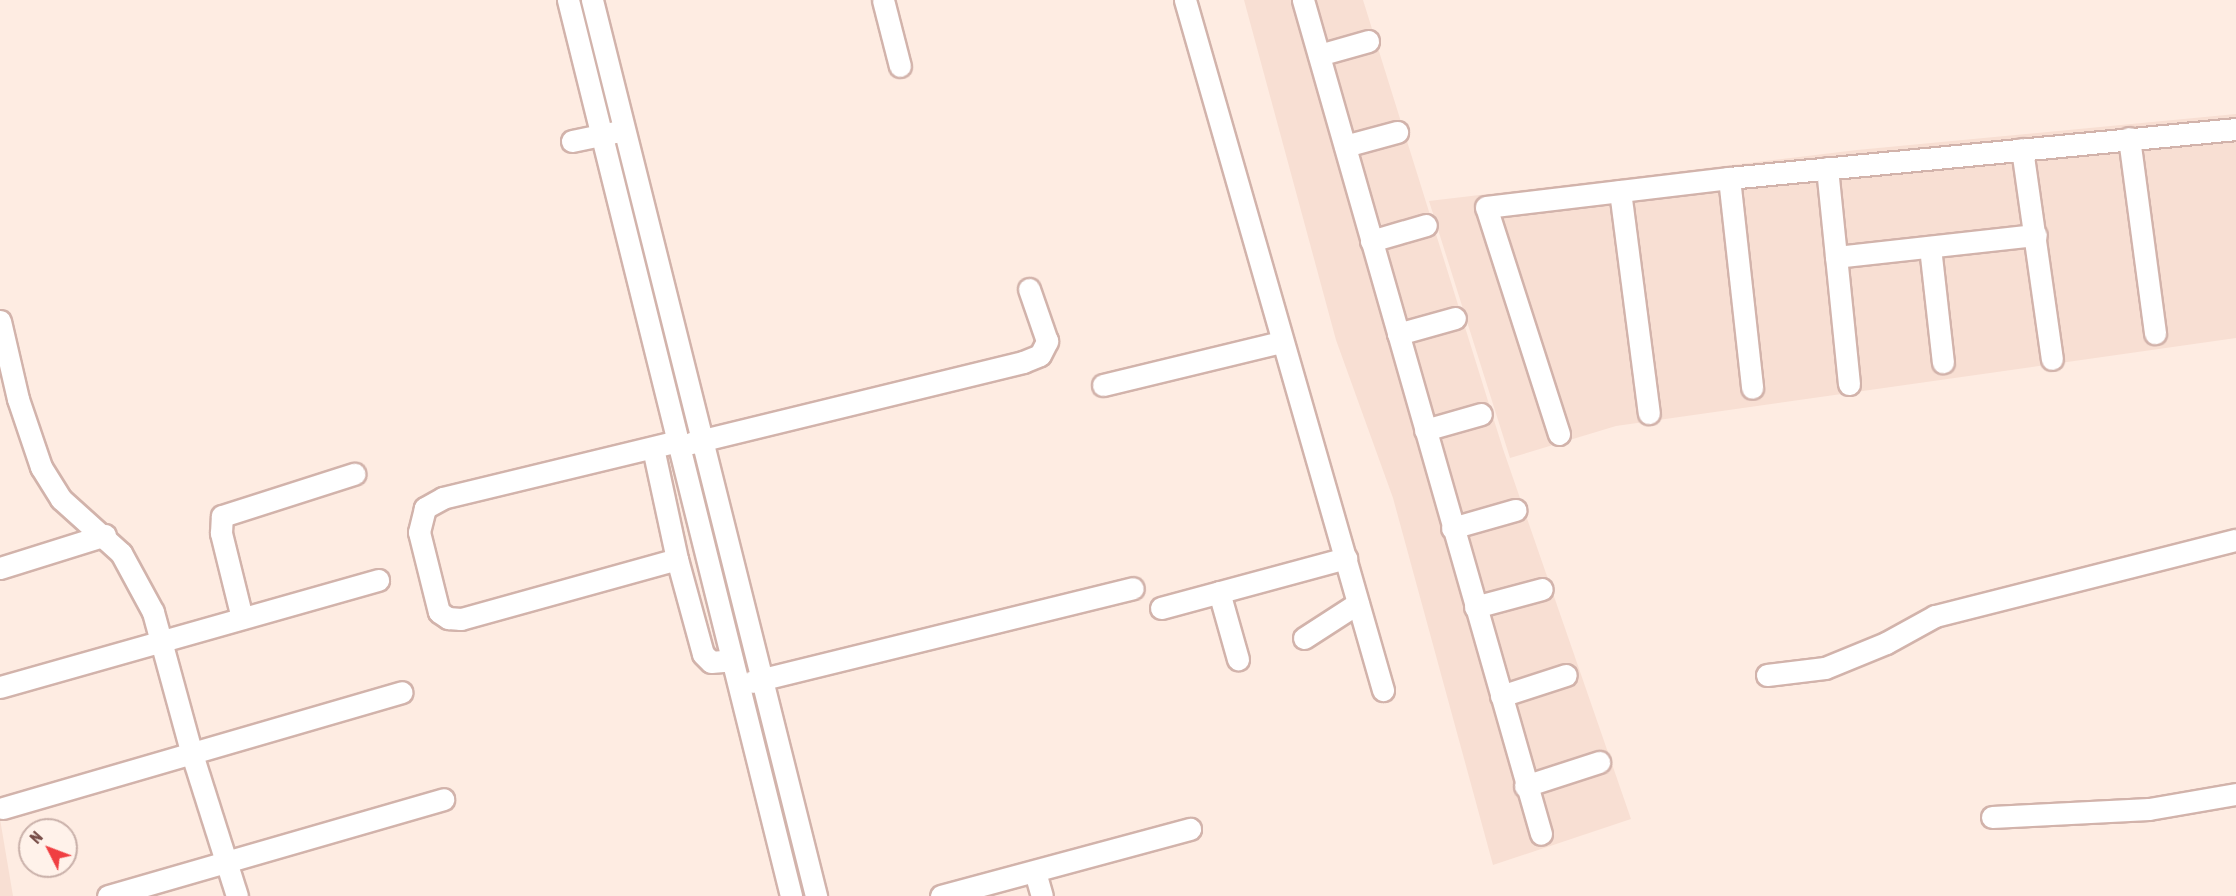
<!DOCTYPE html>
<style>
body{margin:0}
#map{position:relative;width:2236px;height:896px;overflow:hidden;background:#feece2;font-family:"Asap Condensed",sans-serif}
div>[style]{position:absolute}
.residential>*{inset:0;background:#f8dfd3}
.roads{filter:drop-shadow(2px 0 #d2b3ab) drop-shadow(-2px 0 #d2b3ab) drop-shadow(0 2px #d2b3ab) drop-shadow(0 -2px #d2b3ab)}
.minor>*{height:21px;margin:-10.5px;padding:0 10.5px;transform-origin:10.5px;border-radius:10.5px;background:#fff}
span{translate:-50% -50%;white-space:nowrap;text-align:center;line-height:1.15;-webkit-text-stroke:5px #fff2ea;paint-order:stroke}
.north{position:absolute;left:18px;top:818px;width:60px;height:60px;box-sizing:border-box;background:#fff2ea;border:2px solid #c9b0a9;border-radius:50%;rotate:312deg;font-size:16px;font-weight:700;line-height:24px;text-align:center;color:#774c47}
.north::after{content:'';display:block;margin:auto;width:21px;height:27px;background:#f03f42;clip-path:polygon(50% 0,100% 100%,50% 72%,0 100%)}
</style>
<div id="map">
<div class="residential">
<div style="clip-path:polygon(1244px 0,1363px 0,1503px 449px,1631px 819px,1493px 865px,1393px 498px,1336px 340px)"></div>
<div style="clip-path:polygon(2236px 114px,2236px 338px,1616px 426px,1510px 458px,1429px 201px,1857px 150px)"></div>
<div style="clip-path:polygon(0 819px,13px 896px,0 896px)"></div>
</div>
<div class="roads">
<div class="minor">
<div style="left:568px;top:0;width:923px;rotate:76.02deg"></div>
<div style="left:592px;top:0;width:924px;rotate:75.96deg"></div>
<div style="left:883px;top:0;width:68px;rotate:75.6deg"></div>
<div style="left:1185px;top:0;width:718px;rotate:73.99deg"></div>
<div style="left:1303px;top:0;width:867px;rotate:74.07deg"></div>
<div style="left:1319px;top:55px;width:51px;rotate:-15.9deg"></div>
<div style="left:2129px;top:138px;width:197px;rotate:82.4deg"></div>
<div style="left:572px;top:141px;width:44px;rotate:-11.8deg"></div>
<div style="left:1345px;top:146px;width:54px;rotate:-15.1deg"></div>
<div style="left:2022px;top:149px;width:212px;rotate:81.9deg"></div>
<div style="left:1827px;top:168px;width:89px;rotate:84.2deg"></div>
<div style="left:1729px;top:178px;width:211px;rotate:83.7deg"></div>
<div style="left:1620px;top:191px;width:224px;rotate:82.6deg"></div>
<div style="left:1371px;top:241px;width:57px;rotate:-16.2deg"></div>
<div style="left:1930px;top:247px;width:116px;rotate:83.6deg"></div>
<div style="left:0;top:321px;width:80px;rotate:77deg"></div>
<div style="left:18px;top:399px;width:72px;rotate:71.3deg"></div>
<div style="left:41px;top:467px;width:38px;rotate:58deg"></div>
<div style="left:61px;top:499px;width:81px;rotate:42deg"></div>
<div style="left:121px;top:553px;width:67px;rotate:61.5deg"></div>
<div style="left:153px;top:612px;width:144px;rotate:74.7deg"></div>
<div style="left:191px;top:751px;width:152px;rotate:72.4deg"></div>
<div style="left:1398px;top:334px;width:59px;rotate:-15.7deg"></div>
<div style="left:1849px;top:384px;width:128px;rotate:-95.8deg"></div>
<div style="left:1836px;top:257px;width:201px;rotate:-6.3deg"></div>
<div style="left:1103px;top:385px;width:183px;rotate:-13.6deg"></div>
<div style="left:1425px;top:430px;width:58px;rotate:-15.9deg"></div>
<div style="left:1559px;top:434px;width:238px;rotate:-107.8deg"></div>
<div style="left:1486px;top:207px;width:245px;rotate:-6.8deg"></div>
<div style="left:1729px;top:178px;width:509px;rotate:-5.52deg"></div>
<div style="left:678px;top:441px;width:242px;rotate:166.4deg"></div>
<div style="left:443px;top:498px;width:21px;rotate:151deg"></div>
<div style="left:425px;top:508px;width:25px;rotate:104deg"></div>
<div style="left:419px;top:532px;width:82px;rotate:76deg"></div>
<div style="left:439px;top:612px;width:11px;rotate:34deg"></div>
<div style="left:448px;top:618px;width:13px;rotate:4deg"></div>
<div style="left:461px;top:619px;width:224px;rotate:-15.5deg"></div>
<div style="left:677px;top:559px;width:98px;rotate:74.7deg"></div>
<div style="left:703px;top:654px;width:11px;rotate:45deg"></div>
<div style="left:711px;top:662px;width:21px;rotate:-5deg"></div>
<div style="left:691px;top:443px;width:342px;rotate:-13.7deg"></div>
<div style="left:1023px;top:362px;width:18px;rotate:-22deg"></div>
<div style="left:1040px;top:355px;width:16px;rotate:-63deg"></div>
<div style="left:1047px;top:341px;width:55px;rotate:-109.1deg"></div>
<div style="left:653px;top:448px;width:114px;rotate:77.8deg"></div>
<div style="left:1452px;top:528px;width:66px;rotate:-15.9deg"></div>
<div style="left:0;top:568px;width:110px;rotate:-17.4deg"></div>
<div style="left:1219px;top:592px;width:70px;rotate:74.2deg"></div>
<div style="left:1475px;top:607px;width:69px;rotate:-15deg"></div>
<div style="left:1161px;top:608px;width:192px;rotate:-15.1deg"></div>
<div style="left:242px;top:618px;width:88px;rotate:-103.9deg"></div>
<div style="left:221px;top:533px;width:17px;rotate:-87deg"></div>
<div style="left:222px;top:516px;width:139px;rotate:-17.7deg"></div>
<div style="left:1304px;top:638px;width:64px;rotate:-32.9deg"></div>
<div style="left:1767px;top:675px;width:58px;rotate:-6.9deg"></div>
<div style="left:1825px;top:668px;width:66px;rotate:-22.3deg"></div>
<div style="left:1886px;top:643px;width:56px;rotate:-28.9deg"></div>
<div style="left:1935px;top:616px;width:310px;rotate:-14.2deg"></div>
<div style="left:751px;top:682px;width:393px;rotate:-13.8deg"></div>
<div style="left:0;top:687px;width:393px;rotate:-15.8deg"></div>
<div style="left:1501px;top:696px;width:68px;rotate:-17.9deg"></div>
<div style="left:1525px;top:786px;width:78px;rotate:-18deg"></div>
<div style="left:3px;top:808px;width:415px;rotate:-16.2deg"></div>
<div style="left:1992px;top:817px;width:157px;rotate:-2.9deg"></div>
<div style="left:2149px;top:809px;width:88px;rotate:-9.8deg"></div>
<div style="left:1035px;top:872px;width:25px;rotate:74deg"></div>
<div style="left:108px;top:896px;width:349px;rotate:-16.1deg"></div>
<div style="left:941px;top:896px;width:258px;rotate:-15.1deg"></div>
</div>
</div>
<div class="north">N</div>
</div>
